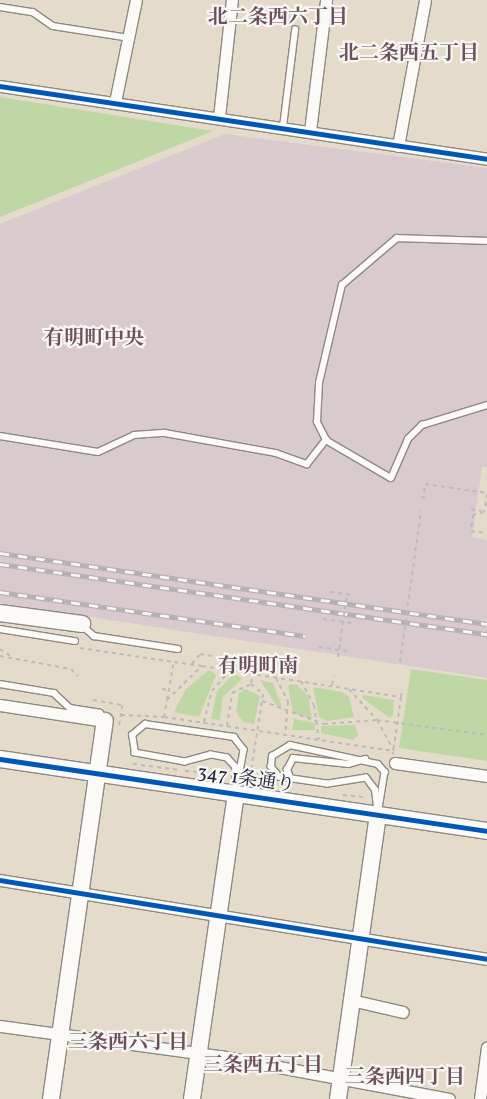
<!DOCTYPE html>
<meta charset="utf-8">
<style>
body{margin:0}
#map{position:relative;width:487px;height:1099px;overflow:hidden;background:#e5dbcb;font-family:Vollkorn,"Noto Serif JP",serif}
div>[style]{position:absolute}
.industrial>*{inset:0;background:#d9cacd}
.green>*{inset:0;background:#bed7a4}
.path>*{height:2px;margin-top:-1px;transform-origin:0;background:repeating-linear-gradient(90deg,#bcbaba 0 4px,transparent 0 8px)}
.roads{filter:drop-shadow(1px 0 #8d8884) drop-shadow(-1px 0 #8d8884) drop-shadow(0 1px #8d8884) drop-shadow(0 -1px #8d8884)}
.lane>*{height:5.5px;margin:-2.75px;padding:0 2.75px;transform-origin:2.75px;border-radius:2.75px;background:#fbfaf7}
.street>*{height:11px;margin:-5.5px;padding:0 5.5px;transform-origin:5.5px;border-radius:5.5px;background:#fbfaf7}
.secondary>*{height:16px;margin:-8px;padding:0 8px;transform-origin:8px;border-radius:8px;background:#fbfaf7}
.rail>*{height:5px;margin-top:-2.5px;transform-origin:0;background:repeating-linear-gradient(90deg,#f6f6f2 0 9px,#b3b1b2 0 18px);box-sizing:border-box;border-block:1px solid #b3b1b2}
.path-bridge>*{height:2px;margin-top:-1px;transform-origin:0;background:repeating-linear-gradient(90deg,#bcbaba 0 4px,transparent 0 8px)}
.cycleway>*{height:5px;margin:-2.5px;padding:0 2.5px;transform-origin:2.5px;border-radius:2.5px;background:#0057b8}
span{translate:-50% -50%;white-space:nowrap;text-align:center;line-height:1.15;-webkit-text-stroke:4.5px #f6f6f2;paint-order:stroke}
.street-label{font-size:19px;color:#22223b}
.neighbourhood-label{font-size:20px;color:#6e515c;font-weight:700}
</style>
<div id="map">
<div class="industrial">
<div style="clip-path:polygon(225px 134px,487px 168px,487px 467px,482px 467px,472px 537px,487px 540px,487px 678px,0 603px,0 224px)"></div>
</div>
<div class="green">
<div style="clip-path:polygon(0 97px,213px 131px,0 217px)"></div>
<div style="clip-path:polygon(411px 669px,487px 680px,487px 761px,399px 748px)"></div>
<div style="clip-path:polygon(209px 670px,216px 675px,199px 717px,174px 712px,186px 689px)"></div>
<div style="clip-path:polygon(234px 674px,242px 678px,240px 681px,223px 697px,220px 720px,211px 719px,217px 691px)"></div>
<div style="clip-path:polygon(260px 680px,273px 683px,282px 707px,276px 705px)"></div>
<div style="clip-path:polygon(296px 684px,308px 696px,312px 719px,293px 713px,288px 685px)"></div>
<div style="clip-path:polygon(313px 687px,342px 692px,349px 697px,354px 717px,327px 721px,319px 717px)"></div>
<div style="clip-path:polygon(245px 689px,260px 696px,254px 724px,243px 722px,236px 712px,239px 693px)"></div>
<div style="clip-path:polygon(363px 695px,394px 700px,393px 715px,390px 718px,362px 698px)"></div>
<div style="clip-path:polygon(294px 719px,315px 723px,315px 730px,292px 730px)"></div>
<div style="clip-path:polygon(348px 725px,355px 725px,358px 735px,353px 740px,321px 733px,321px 726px)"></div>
</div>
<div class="path">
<div style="left:424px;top:492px;width:8px;rotate:-83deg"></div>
<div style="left:425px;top:484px;width:63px;rotate:8.3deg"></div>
<div style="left:487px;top:494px;width:18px;rotate:99deg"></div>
<div style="left:484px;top:512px;width:11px;rotate:165deg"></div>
<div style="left:473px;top:515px;width:16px;rotate:97deg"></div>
<div style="left:471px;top:531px;width:16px;rotate:7deg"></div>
<div style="left:421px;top:497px;width:5px;rotate:11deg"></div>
<div style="left:471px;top:509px;width:11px;rotate:10deg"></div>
<div style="left:330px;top:592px;width:25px;rotate:7deg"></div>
<div style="left:323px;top:619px;width:29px;rotate:8deg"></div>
<div style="left:319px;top:647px;width:28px;rotate:8deg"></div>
<div style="left:80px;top:648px;width:95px;rotate:8.5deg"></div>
<div style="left:0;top:649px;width:14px;rotate:34deg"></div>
<div style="left:0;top:656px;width:72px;rotate:10.4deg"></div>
<div style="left:71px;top:669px;width:10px;rotate:45deg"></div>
<div style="left:254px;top:663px;width:28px;rotate:4deg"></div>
<div style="left:192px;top:664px;width:13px;rotate:-51deg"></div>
<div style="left:200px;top:654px;width:55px;rotate:9.5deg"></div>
<div style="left:254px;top:663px;width:21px;rotate:98deg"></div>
<div style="left:251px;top:684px;width:16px;rotate:40deg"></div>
<div style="left:263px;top:694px;width:85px;rotate:98.8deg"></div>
<div style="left:264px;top:664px;width:6px;rotate:-81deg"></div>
<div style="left:276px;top:678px;width:27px;rotate:63deg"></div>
<div style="left:288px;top:702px;width:32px;rotate:95deg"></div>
<div style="left:301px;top:681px;width:27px;rotate:62deg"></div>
<div style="left:314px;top:705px;width:35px;rotate:82deg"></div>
<div style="left:332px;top:685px;width:9px;rotate:-77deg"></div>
<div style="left:162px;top:689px;width:7px;rotate:8deg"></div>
<div style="left:349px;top:689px;width:42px;rotate:47.9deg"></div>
<div style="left:377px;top:720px;width:111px;rotate:7.8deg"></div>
<div style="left:401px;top:697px;width:8px;rotate:-83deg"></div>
<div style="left:93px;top:700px;width:29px;rotate:10deg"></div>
<div style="left:122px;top:705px;width:10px;rotate:96deg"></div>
<div style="left:167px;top:700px;width:39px;rotate:-80deg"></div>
<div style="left:174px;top:662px;width:28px;rotate:8deg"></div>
<div style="left:262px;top:701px;width:66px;rotate:20.4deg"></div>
<div style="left:324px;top:724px;width:53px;rotate:-4.3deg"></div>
<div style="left:377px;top:720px;width:35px;rotate:61deg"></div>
<div style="left:164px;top:717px;width:232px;rotate:8.4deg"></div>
<div style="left:204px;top:722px;width:32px;rotate:-76deg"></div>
<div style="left:212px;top:691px;width:28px;rotate:-49deg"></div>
<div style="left:119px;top:725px;width:10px;rotate:-79deg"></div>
<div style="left:121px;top:715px;width:43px;rotate:2.7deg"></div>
<div style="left:164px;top:717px;width:17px;rotate:-80deg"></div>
<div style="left:167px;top:700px;width:49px;rotate:-44.2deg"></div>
<div style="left:202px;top:666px;width:201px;rotate:8.9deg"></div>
<div style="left:401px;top:697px;width:58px;rotate:98deg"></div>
<div style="left:227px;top:726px;width:33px;rotate:-81deg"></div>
<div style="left:232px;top:693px;width:21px;rotate:-25deg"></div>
<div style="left:133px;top:764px;width:47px;rotate:7.3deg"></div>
<div style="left:185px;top:771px;width:42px;rotate:4.1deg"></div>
<div style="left:246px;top:776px;width:21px;rotate:23deg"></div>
<div style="left:343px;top:795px;width:20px;rotate:6deg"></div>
</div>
<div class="roads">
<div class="lane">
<div style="left:0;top:7px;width:33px;rotate:9deg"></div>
<div style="left:33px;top:12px;width:24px;rotate:35deg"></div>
<div style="left:53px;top:26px;width:78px;rotate:8.9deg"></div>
<div style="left:283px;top:127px;width:98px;rotate:-82.9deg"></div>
<div style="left:0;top:436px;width:99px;rotate:9.3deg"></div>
<div style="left:98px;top:452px;width:40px;rotate:-25deg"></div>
<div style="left:134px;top:435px;width:31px;rotate:-4deg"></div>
<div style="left:165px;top:433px;width:113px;rotate:10.2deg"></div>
<div style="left:276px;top:453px;width:33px;rotate:20deg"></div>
<div style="left:307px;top:464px;width:31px;rotate:-52deg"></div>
<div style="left:326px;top:440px;width:20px;rotate:-117deg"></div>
<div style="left:317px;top:422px;width:39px;rotate:-87deg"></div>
<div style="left:319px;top:383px;width:101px;rotate:-76.8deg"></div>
<div style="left:342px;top:285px;width:72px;rotate:-40.5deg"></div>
<div style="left:397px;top:238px;width:90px;rotate:1.9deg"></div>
<div style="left:326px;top:440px;width:75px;rotate:30.3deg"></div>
<div style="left:391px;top:478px;width:43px;rotate:-66.4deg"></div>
<div style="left:408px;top:439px;width:20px;rotate:-45deg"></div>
<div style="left:422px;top:425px;width:68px;rotate:-17.1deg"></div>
<div style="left:83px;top:626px;width:15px;rotate:42deg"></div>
<div style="left:94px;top:636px;width:85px;rotate:8.8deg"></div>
<div style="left:0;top:629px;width:76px;rotate:9.1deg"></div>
<div style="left:0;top:684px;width:55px;rotate:9.5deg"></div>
<div style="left:54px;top:693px;width:22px;rotate:43deg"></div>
<div style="left:70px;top:708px;width:30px;rotate:9deg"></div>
<div style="left:100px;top:713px;width:9px;rotate:54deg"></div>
<div style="left:145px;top:724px;width:90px;rotate:8.3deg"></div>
<div style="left:234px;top:737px;width:16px;rotate:52deg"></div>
<div style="left:244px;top:750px;width:45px;rotate:100.3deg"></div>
<div style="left:236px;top:794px;width:27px;rotate:-92deg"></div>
<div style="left:235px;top:767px;width:12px;rotate:-132deg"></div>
<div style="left:227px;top:758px;width:16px;rotate:-169deg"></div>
<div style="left:211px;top:755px;width:27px;rotate:165deg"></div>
<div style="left:185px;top:762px;width:51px;rotate:-169.8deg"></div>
<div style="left:135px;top:753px;width:18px;rotate:-99deg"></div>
<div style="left:132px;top:735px;width:17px;rotate:-40deg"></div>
<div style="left:290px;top:745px;width:90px;rotate:12.2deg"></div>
<div style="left:378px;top:764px;width:11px;rotate:49deg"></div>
<div style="left:385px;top:772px;width:44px;rotate:99.2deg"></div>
<div style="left:378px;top:815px;width:25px;rotate:-97deg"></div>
<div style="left:375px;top:790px;width:15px;rotate:-127deg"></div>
<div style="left:366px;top:778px;width:39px;rotate:171deg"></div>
<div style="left:327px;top:784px;width:49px;rotate:-171.7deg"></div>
<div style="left:279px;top:777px;width:13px;rotate:-129deg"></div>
<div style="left:271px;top:767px;width:11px;rotate:-85deg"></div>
<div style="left:272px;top:756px;width:21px;rotate:-31deg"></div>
<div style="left:291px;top:780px;width:11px;rotate:-112deg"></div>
<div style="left:287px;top:770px;width:13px;rotate:-63deg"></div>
<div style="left:293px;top:758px;width:56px;rotate:6.1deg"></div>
<div style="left:349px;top:764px;width:17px;rotate:-17deg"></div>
</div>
<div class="street">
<div style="left:0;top:86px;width:492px;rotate:8.5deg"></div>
<div style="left:115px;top:102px;width:104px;rotate:-78.4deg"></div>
<div style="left:219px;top:117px;width:118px;rotate:-83.7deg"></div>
<div style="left:310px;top:131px;width:132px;rotate:-83deg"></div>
<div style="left:398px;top:146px;width:148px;rotate:-79.5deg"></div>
<div style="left:0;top:705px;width:106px;rotate:8.7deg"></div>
<div style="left:395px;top:763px;width:93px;rotate:8deg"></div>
<div style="left:0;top:880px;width:493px;rotate:9.2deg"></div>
<div style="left:351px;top:1000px;width:53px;rotate:13deg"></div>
<div style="left:0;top:1026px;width:222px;rotate:7.8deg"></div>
<div style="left:220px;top:1056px;width:233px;rotate:10.6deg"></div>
<div style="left:480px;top:1099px;width:52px;rotate:-82.3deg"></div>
</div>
<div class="secondary">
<div style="left:0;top:613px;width:83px;rotate:7.6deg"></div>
<div style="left:0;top:759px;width:492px;rotate:8.4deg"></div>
<div style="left:51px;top:1099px;width:382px;rotate:-81.9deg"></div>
<div style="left:192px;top:1099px;width:308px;rotate:-81.8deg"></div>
<div style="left:338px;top:1099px;width:287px;rotate:-82deg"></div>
</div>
</div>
<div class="rail">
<div style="left:0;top:553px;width:492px;rotate:8.3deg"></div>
<div style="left:0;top:564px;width:492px;rotate:8.2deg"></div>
<div style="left:0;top:592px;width:308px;rotate:8.2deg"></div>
</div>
<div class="path-bridge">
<div style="left:338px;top:657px;width:64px;rotate:-81.9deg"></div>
<div style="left:400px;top:662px;width:153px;rotate:-82.1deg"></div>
</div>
<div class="cycleway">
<div style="left:0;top:86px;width:492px;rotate:8.5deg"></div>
<div style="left:0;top:759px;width:492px;rotate:8.4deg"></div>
<div style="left:0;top:880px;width:493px;rotate:9.2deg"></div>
</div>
<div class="street-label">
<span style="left:246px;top:780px;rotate:8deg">347 1条通り</span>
</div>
<div class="neighbourhood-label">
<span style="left:278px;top:18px">北二条西六丁目</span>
<span style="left:409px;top:54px">北二条西五丁目</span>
<span style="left:94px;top:339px">有明町中央</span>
<span style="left:258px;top:667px">有明町南</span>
<span style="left:128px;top:1043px">三条西六丁目</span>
<span style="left:263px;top:1066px">三条西五丁目</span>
<span style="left:405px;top:1078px">三条西四丁目</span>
</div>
</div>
